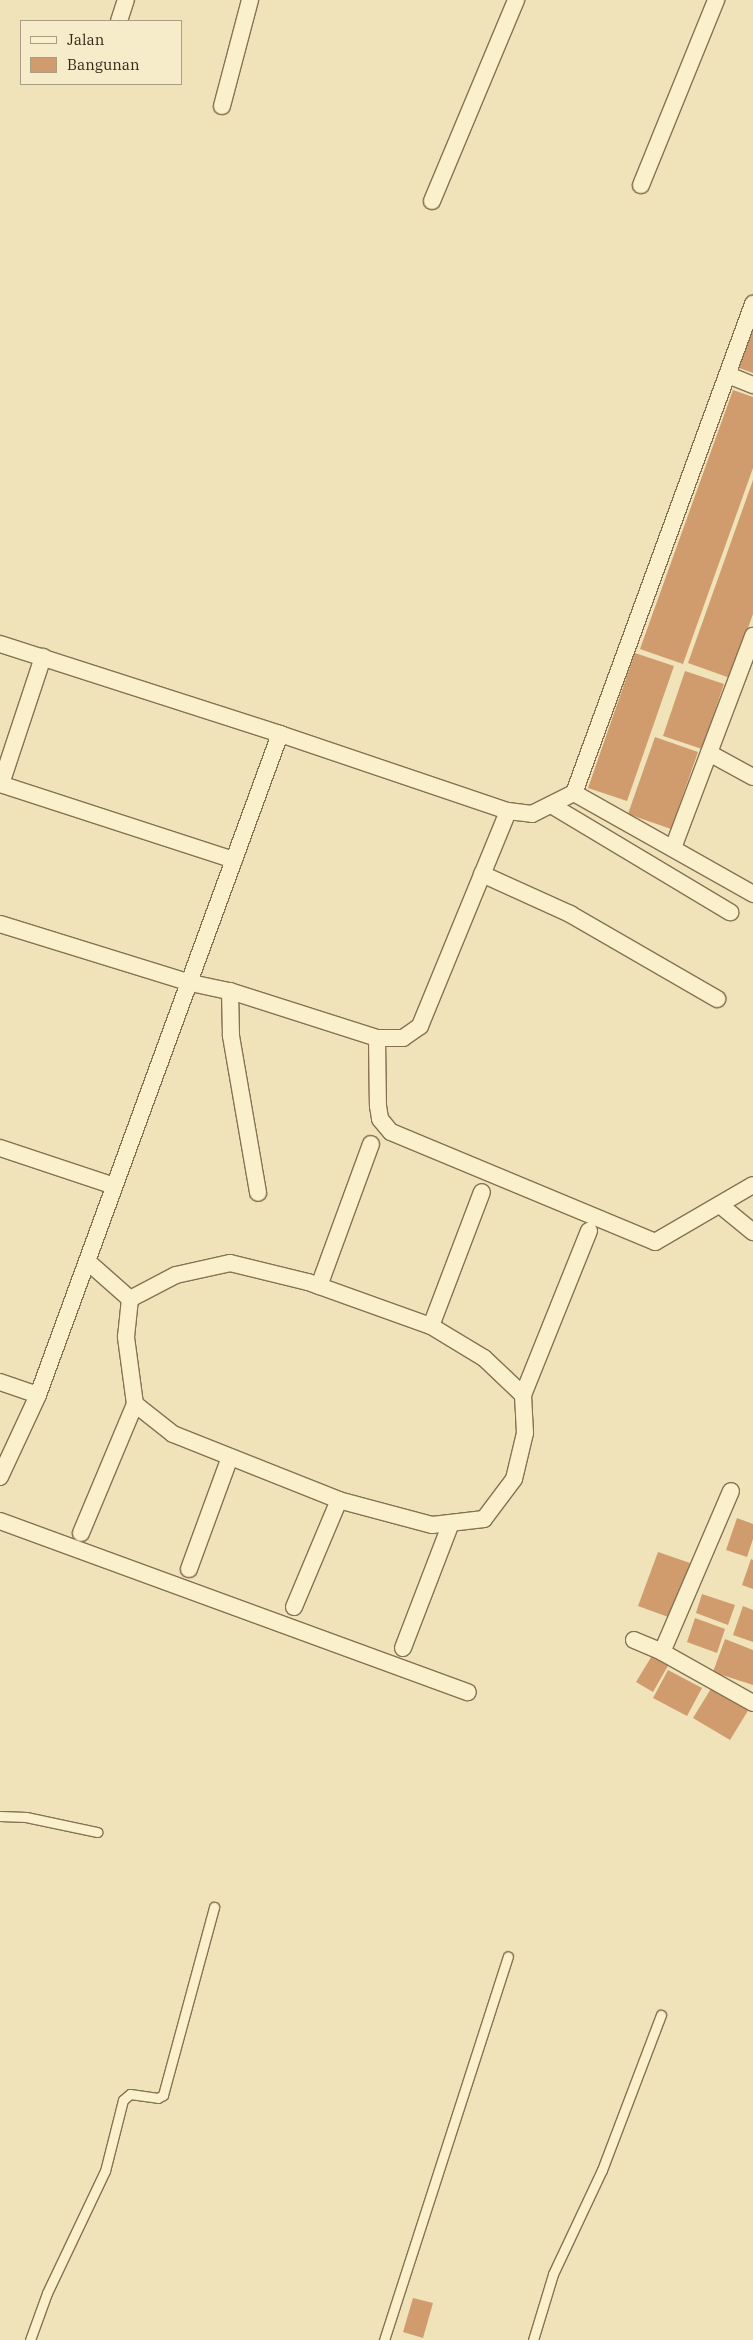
<!DOCTYPE html>
<style>
body{margin:0}
#map{position:relative;width:753px;height:2340px;overflow:hidden;background:#f0e3b9;font-family:"IBM Plex Serif",serif}
div>[style]{position:absolute}
.building>*{inset:0;background:#d09c6d}
.roads{filter:drop-shadow(1px 0 #867253) drop-shadow(-1px 0 #867253) drop-shadow(0 1px #867253) drop-shadow(0 -1px #867253)}
.lane>*{height:9px;margin:-4.5px;padding:0 4.5px;transform-origin:4.5px;border-radius:4.5px;background:#fbf0cc}
.street>*{height:16px;margin:-8px;padding:0 8px;transform-origin:8px;border-radius:8px;background:#fbf0cc}
span{translate:-50% -50%;white-space:nowrap;text-align:center;line-height:1.15;-webkit-text-stroke:4px #f7ecc9;paint-order:stroke}
.legend{position:absolute;left:20px;top:20px;width:162px;height:65px;box-sizing:border-box;background:#f7ecc9;border:1px solid #a99e83;margin:0;padding:6px 9px;list-style:none;font-size:15px;color:#342819}
.legend li{display:flex;align-items:center;gap:10px;height:25px}
.legend b{width:25px;border:1px solid #a99e83}
</style>
<div id="map">
<div class="building">
<div style="clip-path:polygon(753px 329px,753px 373px,739px 368px)"></div>
<div style="clip-path:polygon(733px 390px,753px 397px,753px 468px,683px 664px,640px 649px)"></div>
<div style="clip-path:polygon(753px 480px,753px 614px,730px 678px,688px 663px)"></div>
<div style="clip-path:polygon(635px 653px,674px 666px,627px 801px,588px 788px)"></div>
<div style="clip-path:polygon(685px 671px,724px 684px,702px 749px,663px 736px)"></div>
<div style="clip-path:polygon(655px 737px,698px 752px,671px 829px,628px 814px)"></div>
<div style="clip-path:polygon(737px 1518px,753px 1524px,753px 1539px,747px 1557px,726px 1550px)"></div>
<div style="clip-path:polygon(658px 1552px,690px 1563px,671px 1618px,638px 1606px)"></div>
<div style="clip-path:polygon(751px 1559px,753px 1560px,753px 1589px,742px 1585px)"></div>
<div style="clip-path:polygon(702px 1594px,735px 1605px,728px 1625px,696px 1613px)"></div>
<div style="clip-path:polygon(743px 1606px,753px 1610px,753px 1642px,733px 1635px)"></div>
<div style="clip-path:polygon(695px 1618px,725px 1629px,717px 1653px,687px 1642px)"></div>
<div style="clip-path:polygon(725px 1639px,753px 1650px,753px 1685px,713px 1672px)"></div>
<div style="clip-path:polygon(653px 1654px,669px 1664px,653px 1692px,636px 1682px)"></div>
<div style="clip-path:polygon(668px 1670px,702px 1688px,687px 1716px,653px 1698px)"></div>
<div style="clip-path:polygon(712px 1687px,749px 1709px,730px 1740px,693px 1718px)"></div>
<div style="clip-path:polygon(413px 2298px,433px 2303px,423px 2338px,403px 2332px)"></div>
</div>
<div class="roads">
<div class="lane">
<div style="left:0;top:1816px;width:26px;rotate:2deg"></div>
<div style="left:26px;top:1817px;width:73px;rotate:11.9deg"></div>
<div style="left:30px;top:2340px;width:50px;rotate:-70.1deg"></div>
<div style="left:47px;top:2293px;width:135px;rotate:-64.6deg"></div>
<div style="left:105px;top:2171px;width:73px;rotate:-75.8deg"></div>
<div style="left:123px;top:2100px;width:9px;rotate:-41deg"></div>
<div style="left:130px;top:2094px;width:28px;rotate:8deg"></div>
<div style="left:158px;top:2098px;width:6px;rotate:-31deg"></div>
<div style="left:163px;top:2095px;width:195px;rotate:-74.8deg"></div>
<div style="left:384px;top:2340px;width:403px;rotate:-72.1deg"></div>
<div style="left:533px;top:2340px;width:69px;rotate:-73.1deg"></div>
<div style="left:553px;top:2274px;width:115px;rotate:-64.8deg"></div>
<div style="left:602px;top:2170px;width:166px;rotate:-69.2deg"></div>
</div>
<div class="street">
<div style="left:119px;top:21px;width:22px;rotate:-72deg"></div>
<div style="left:222px;top:106px;width:110px;rotate:-75.2deg"></div>
<div style="left:641px;top:185px;width:200px;rotate:-67.9deg"></div>
<div style="left:432px;top:201px;width:218px;rotate:-67.3deg"></div>
<div style="left:728px;top:375px;width:27px;rotate:22deg"></div>
<div style="left:0;top:644px;width:294px;rotate:17.8deg"></div>
<div style="left:709px;top:753px;width:50px;rotate:28.6deg"></div>
<div style="left:0;top:784px;width:246px;rotate:18deg"></div>
<div style="left:1px;top:784px;width:134px;rotate:-71.7deg"></div>
<div style="left:574px;top:793px;width:206px;rotate:29.4deg"></div>
<div style="left:551px;top:805px;width:209px;rotate:30.9deg"></div>
<div style="left:673px;top:848px;width:227px;rotate:-69.3deg"></div>
<div style="left:482px;top:874px;width:97px;rotate:24.4deg"></div>
<div style="left:570px;top:914px;width:170px;rotate:30deg"></div>
<div style="left:0;top:924px;width:200px;rotate:17.2deg"></div>
<div style="left:191px;top:983px;width:40px;rotate:12deg"></div>
<div style="left:230px;top:991px;width:154px;rotate:17.7deg"></div>
<div style="left:377px;top:1038px;width:26px"></div>
<div style="left:403px;top:1038px;width:21px;rotate:-35deg"></div>
<div style="left:420px;top:1026px;width:232px;rotate:-67.7deg"></div>
<div style="left:230px;top:991px;width:45px;rotate:88.7deg"></div>
<div style="left:231px;top:1036px;width:159px;rotate:80.2deg"></div>
<div style="left:377px;top:1038px;width:68px;rotate:89.2deg"></div>
<div style="left:378px;top:1106px;width:13px;rotate:81deg"></div>
<div style="left:380px;top:1119px;width:17px;rotate:50deg"></div>
<div style="left:391px;top:1132px;width:286px;rotate:22.6deg"></div>
<div style="left:655px;top:1242px;width:113px;rotate:-30.2deg"></div>
<div style="left:0;top:1148px;width:120px;rotate:18.4deg"></div>
<div style="left:720px;top:1205px;width:43px;rotate:39.3deg"></div>
<div style="left:87px;top:1261px;width:57px;rotate:41.5deg"></div>
<div style="left:230px;top:1263px;width:80px;rotate:13.7deg"></div>
<div style="left:308px;top:1282px;width:131px;rotate:19.7deg"></div>
<div style="left:431px;top:1326px;width:62px;rotate:31.1deg"></div>
<div style="left:484px;top:1358px;width:54px;rotate:43.5deg"></div>
<div style="left:523px;top:1395px;width:38px;rotate:87deg"></div>
<div style="left:525px;top:1433px;width:47px;rotate:103.4deg"></div>
<div style="left:514px;top:1479px;width:50px;rotate:126.9deg"></div>
<div style="left:484px;top:1519px;width:52px;rotate:173.4deg"></div>
<div style="left:432px;top:1525px;width:96px;rotate:-165deg"></div>
<div style="left:339px;top:1500px;width:179px;rotate:-158.3deg"></div>
<div style="left:173px;top:1434px;width:48px;rotate:-141.7deg"></div>
<div style="left:135px;top:1404px;width:68px;rotate:-97.7deg"></div>
<div style="left:126px;top:1337px;width:38px;rotate:-84deg"></div>
<div style="left:130px;top:1299px;width:52px;rotate:-27.6deg"></div>
<div style="left:176px;top:1275px;width:55px;rotate:-12.5deg"></div>
<div style="left:319px;top:1286px;width:151px;rotate:-69.9deg"></div>
<div style="left:431px;top:1326px;width:143px;rotate:-69.2deg"></div>
<div style="left:0;top:1382px;width:40px;rotate:18.9deg"></div>
<div style="left:523px;top:1395px;width:177px;rotate:-68.1deg"></div>
<div style="left:0;top:1477px;width:90px;rotate:-65.1deg"></div>
<div style="left:38px;top:1395px;width:704px;rotate:-69.89deg"></div>
<div style="left:280px;top:734px;width:241px;rotate:18.7deg"></div>
<div style="left:508px;top:811px;width:24px;rotate:7deg"></div>
<div style="left:532px;top:814px;width:47px;rotate:-26.6deg"></div>
<div style="left:574px;top:793px;width:521px;rotate:-69.89deg"></div>
<div style="left:0;top:1521px;width:498px;rotate:20.1deg"></div>
<div style="left:81px;top:1533px;width:140px;rotate:-67.3deg"></div>
<div style="left:189px;top:1569px;width:119px;rotate:-69.9deg"></div>
<div style="left:294px;top:1607px;width:116px;rotate:-67.2deg"></div>
<div style="left:634px;top:1640px;width:30px;rotate:23deg"></div>
<div style="left:662px;top:1652px;width:104px;rotate:29.3deg"></div>
<div style="left:403px;top:1648px;width:134px;rotate:-69deg"></div>
<div style="left:662px;top:1652px;width:175px;rotate:-66.8deg"></div>
</div>
</div>
<ul class="legend">
<li><b style="height:6px;background:#fbf0cc"></b>Jalan</li>
<li><b style="height:14px;background:#d09c6d"></b>Bangunan</li>
</ul>
</div>
